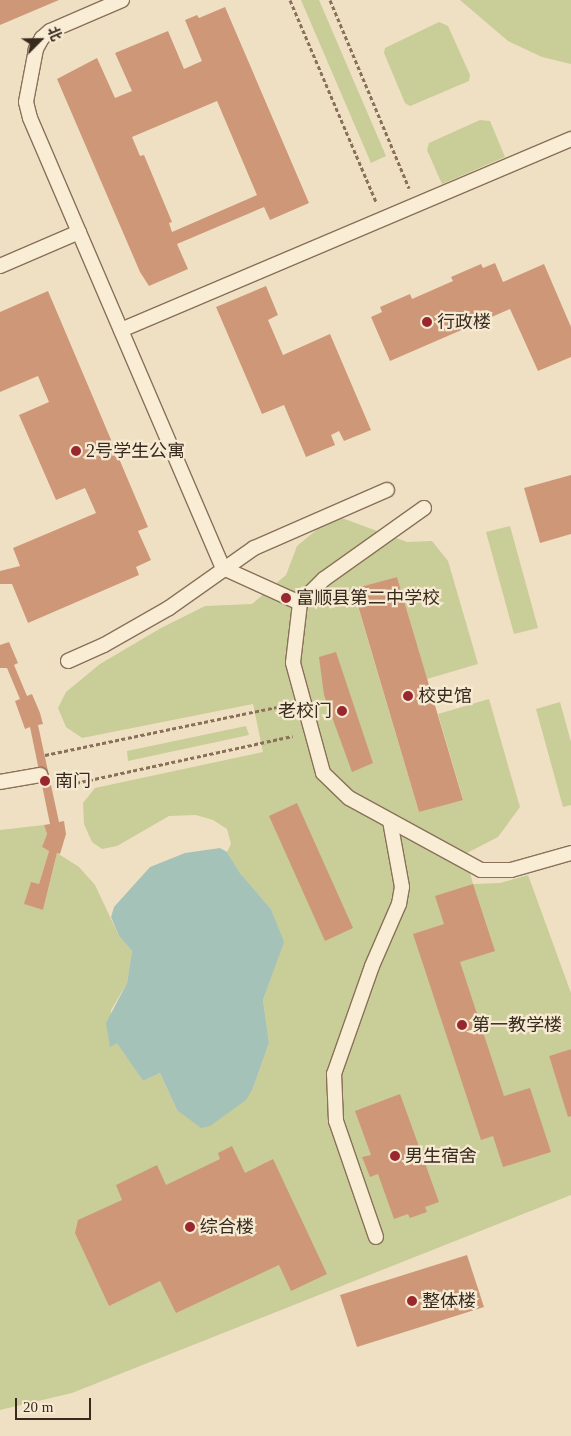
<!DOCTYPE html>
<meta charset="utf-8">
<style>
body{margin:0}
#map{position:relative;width:571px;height:1436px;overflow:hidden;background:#efe0c3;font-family:"Times New Roman","Noto Sans SC",serif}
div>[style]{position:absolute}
.green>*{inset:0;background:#c9cd97}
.water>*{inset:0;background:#a5c2b8}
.building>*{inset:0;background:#ce9878}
.path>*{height:3px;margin-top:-1.5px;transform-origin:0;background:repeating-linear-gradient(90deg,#897159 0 4px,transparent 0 6.5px)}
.roads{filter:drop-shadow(1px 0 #897159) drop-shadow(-1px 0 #897159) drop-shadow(0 1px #897159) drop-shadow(0 -1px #897159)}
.service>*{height:14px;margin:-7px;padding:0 7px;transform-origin:7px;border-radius:7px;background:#f9edd6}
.dots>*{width:14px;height:14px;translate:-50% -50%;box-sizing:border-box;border:2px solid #f6ead3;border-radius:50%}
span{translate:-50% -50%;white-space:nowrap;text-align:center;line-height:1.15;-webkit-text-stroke:4.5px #f6ead3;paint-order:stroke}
.poi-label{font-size:18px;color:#392a1e}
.left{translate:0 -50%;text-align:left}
.right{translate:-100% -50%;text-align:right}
.north{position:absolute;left:15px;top:15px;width:50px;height:50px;-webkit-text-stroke:4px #f6ead3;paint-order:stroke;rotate:67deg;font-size:14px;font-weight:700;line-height:20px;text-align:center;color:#392a1e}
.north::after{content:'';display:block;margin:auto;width:18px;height:22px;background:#392a1e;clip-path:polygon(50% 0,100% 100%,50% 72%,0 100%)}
.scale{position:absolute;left:15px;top:1398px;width:76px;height:22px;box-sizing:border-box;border:2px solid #392a1e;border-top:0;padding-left:6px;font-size:15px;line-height:18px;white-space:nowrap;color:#392a1e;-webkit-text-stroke:4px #f6ead3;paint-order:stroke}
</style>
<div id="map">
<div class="green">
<div style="clip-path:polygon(301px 0,319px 0,386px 156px,371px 163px)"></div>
<div style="clip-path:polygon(460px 0,571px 0,571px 64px,542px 57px,508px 41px)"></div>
<div style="clip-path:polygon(439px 22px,448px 26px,470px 75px,469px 81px,410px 106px,405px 103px,384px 53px,385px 48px)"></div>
<div style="clip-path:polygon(480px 120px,490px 121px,505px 157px,442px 184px,427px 150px,429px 143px)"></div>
<div style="clip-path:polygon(342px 518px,407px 542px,432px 541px,448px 561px,478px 664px,427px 679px,397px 577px,353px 590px,419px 812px,463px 799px,438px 714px,489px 699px,520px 807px,498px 837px,465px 854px,473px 884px,500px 883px,528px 875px,571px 993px,571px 1049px,549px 1056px,568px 1116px,571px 1116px,571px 1195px,72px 1393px,0 1410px,0 830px,44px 825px,47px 834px,42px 847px,49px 851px,39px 884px,25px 904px,43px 910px,57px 853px,79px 867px,95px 885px,119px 936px,132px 951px,127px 983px,111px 1010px,110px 1046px,117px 1042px,143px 1081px,160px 1073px,177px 1110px,253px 1088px,269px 1043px,263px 1000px,283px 942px,271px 909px,240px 873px,227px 852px,231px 844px,227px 829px,213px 820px,196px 815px,169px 816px,117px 846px,102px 849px,92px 842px,84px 824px,83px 803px,95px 788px,263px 752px,253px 704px,82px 738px,66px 727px,58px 708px,66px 692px,100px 664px,161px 628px,205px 606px,252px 604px,286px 575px,297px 546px,320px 527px)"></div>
<div style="clip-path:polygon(510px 526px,538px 628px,514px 634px,486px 532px)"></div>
<div style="clip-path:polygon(560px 702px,571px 742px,571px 805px,563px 807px,536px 709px)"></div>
<div style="clip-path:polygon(246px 726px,249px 735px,128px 761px,127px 751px)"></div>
</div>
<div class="water">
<div style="clip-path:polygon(220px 848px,227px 852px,240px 873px,271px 909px,284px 942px,263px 1000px,269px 1043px,253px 1088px,246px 1100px,210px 1126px,201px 1128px,177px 1110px,160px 1073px,143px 1081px,117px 1043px,110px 1047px,106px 1023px,127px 983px,132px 951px,119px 936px,111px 917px,114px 907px,150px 867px,185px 853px)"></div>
</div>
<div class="building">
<div style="clip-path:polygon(0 0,59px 0,0 25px)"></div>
<div style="clip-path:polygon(evenodd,225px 7px,309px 203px,270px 220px,264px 207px,177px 244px,188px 269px,149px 286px,140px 272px,57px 79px,97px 58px,115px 98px,132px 91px,115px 53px,168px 31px,184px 69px,202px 61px,185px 20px,197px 15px,199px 18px,225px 7px,217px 101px,257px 195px,172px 232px,169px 223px,172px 222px,144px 155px,140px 156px,132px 137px,217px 101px)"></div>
<div style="clip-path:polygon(495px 263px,503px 282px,544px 264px,571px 327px,571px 357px,538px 371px,510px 309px,390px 361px,371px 317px,382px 312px,380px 307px,410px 294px,412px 299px,453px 281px,451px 277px,481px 264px,483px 268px)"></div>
<div style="clip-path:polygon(266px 286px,278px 315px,268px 320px,283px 355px,330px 334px,371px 430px,344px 441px,339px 431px,331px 435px,335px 445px,306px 457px,284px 405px,262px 414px,216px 307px)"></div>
<div style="clip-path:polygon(48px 291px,148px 527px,138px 531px,151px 560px,136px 567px,139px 575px,28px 623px,12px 584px,0 584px,0 571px,20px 566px,13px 548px,96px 513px,85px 488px,56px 500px,19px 415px,49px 402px,38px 376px,0 392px,0 312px)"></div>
<div style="clip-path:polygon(571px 475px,571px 534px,540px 543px,524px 488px)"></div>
<div style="clip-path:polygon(397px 577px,463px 800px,419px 812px,353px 589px)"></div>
<div style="clip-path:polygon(9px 642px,18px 663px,14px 665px,27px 696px,32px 694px,40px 713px,43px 724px,38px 725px,59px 822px,64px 821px,66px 834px,60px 854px,57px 853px,43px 910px,24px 904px,31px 882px,39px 884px,49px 851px,42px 847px,47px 834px,44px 825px,50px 824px,30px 727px,25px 729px,15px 701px,20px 699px,7px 668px,0 668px,0 645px)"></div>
<div style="clip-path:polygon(336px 652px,373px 763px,352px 772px,324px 695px,319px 657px)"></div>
<div style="clip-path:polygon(297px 803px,353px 928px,325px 941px,269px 816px)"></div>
<div style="clip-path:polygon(473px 884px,495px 951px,460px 962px,504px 1096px,530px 1088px,551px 1152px,503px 1167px,493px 1136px,481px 1140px,413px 934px,444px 924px,435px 896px)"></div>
<div style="clip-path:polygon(571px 1049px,571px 1116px,568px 1117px,549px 1056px)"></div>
<div style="clip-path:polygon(400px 1094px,439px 1202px,425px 1207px,427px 1212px,410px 1218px,408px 1214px,394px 1219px,378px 1174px,370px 1177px,362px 1157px,371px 1155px,355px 1111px)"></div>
<div style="clip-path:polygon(232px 1146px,245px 1173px,273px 1159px,327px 1274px,291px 1291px,279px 1265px,176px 1313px,160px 1281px,109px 1306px,75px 1233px,78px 1220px,122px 1200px,116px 1185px,157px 1165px,166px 1185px,220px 1159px,218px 1153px)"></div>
<div style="clip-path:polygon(467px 1255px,484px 1307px,357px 1347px,340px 1295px)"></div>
</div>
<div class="path">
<div style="left:290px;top:0;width:220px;rotate:66.9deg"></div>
<div style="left:330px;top:0;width:204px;rotate:67.2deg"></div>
<div style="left:45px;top:755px;width:246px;rotate:-11.7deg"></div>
<div style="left:57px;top:787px;width:241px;rotate:-12.2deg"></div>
</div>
<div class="roads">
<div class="service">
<div style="left:122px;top:0;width:78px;rotate:156.7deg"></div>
<div style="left:50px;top:31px;width:11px;rotate:139deg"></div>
<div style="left:42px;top:38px;width:13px;rotate:119deg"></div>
<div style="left:36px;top:49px;width:54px;rotate:100.7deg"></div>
<div style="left:26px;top:102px;width:16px;rotate:76deg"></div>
<div style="left:30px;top:118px;width:490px;rotate:66.8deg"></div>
<div style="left:223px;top:568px;width:85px;rotate:24.4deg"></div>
<div style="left:0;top:266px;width:86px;rotate:-23.3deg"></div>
<div style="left:121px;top:330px;width:489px;rotate:-23deg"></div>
<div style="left:424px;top:508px;width:123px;rotate:144.6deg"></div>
<div style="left:324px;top:579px;width:34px;rotate:135deg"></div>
<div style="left:300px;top:603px;width:60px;rotate:96.7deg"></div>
<div style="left:293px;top:663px;width:114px;rotate:74.7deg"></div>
<div style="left:323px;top:773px;width:36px;rotate:44deg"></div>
<div style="left:349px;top:798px;width:150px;rotate:28.6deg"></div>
<div style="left:481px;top:870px;width:30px"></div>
<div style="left:511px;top:870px;width:62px;rotate:-15.8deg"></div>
<div style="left:68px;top:661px;width:39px;rotate:-24deg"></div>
<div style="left:104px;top:645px;width:75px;rotate:-29.6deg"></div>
<div style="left:169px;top:608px;width:104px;rotate:-35.2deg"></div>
<div style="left:254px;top:548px;width:145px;rotate:-23.6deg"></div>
<div style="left:0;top:782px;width:41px;rotate:-9.9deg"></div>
<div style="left:376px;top:1237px;width:123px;rotate:-109deg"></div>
<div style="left:336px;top:1121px;width:47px;rotate:-92.4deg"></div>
<div style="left:334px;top:1074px;width:114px;rotate:-70.6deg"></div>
<div style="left:372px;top:966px;width:68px;rotate:-66.5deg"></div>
<div style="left:399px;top:904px;width:17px;rotate:-80deg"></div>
<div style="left:402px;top:887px;width:67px;rotate:-100.3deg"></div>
</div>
</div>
<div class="dots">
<div style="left:427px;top:322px;background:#99282e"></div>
<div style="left:76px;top:451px;background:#99282e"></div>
<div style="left:286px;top:598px;background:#99282e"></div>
<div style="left:408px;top:696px;background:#99282e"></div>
<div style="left:342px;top:711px;background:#99282e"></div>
<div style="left:45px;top:781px;background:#99282e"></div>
<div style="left:462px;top:1025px;background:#99282e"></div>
<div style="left:395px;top:1156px;background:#99282e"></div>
<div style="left:190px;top:1227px;background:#99282e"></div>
<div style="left:412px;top:1301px;background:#99282e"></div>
</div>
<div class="poi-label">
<span class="left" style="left:437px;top:322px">行政楼</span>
<span class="left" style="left:86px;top:451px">2号学生公寓</span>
<span class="left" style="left:296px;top:598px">富顺县第二中学校</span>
<span class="left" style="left:418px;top:696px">校史馆</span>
<span class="right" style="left:332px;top:711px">老校门</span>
<span class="left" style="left:55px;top:781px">南门</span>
<span class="left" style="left:472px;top:1025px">第一教学楼</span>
<span class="left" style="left:405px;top:1156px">男生宿舍</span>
<span class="left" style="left:200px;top:1227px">综合楼</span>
<span class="left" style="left:422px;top:1301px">整体楼</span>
</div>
<div class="north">北</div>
<div class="scale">20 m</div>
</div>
